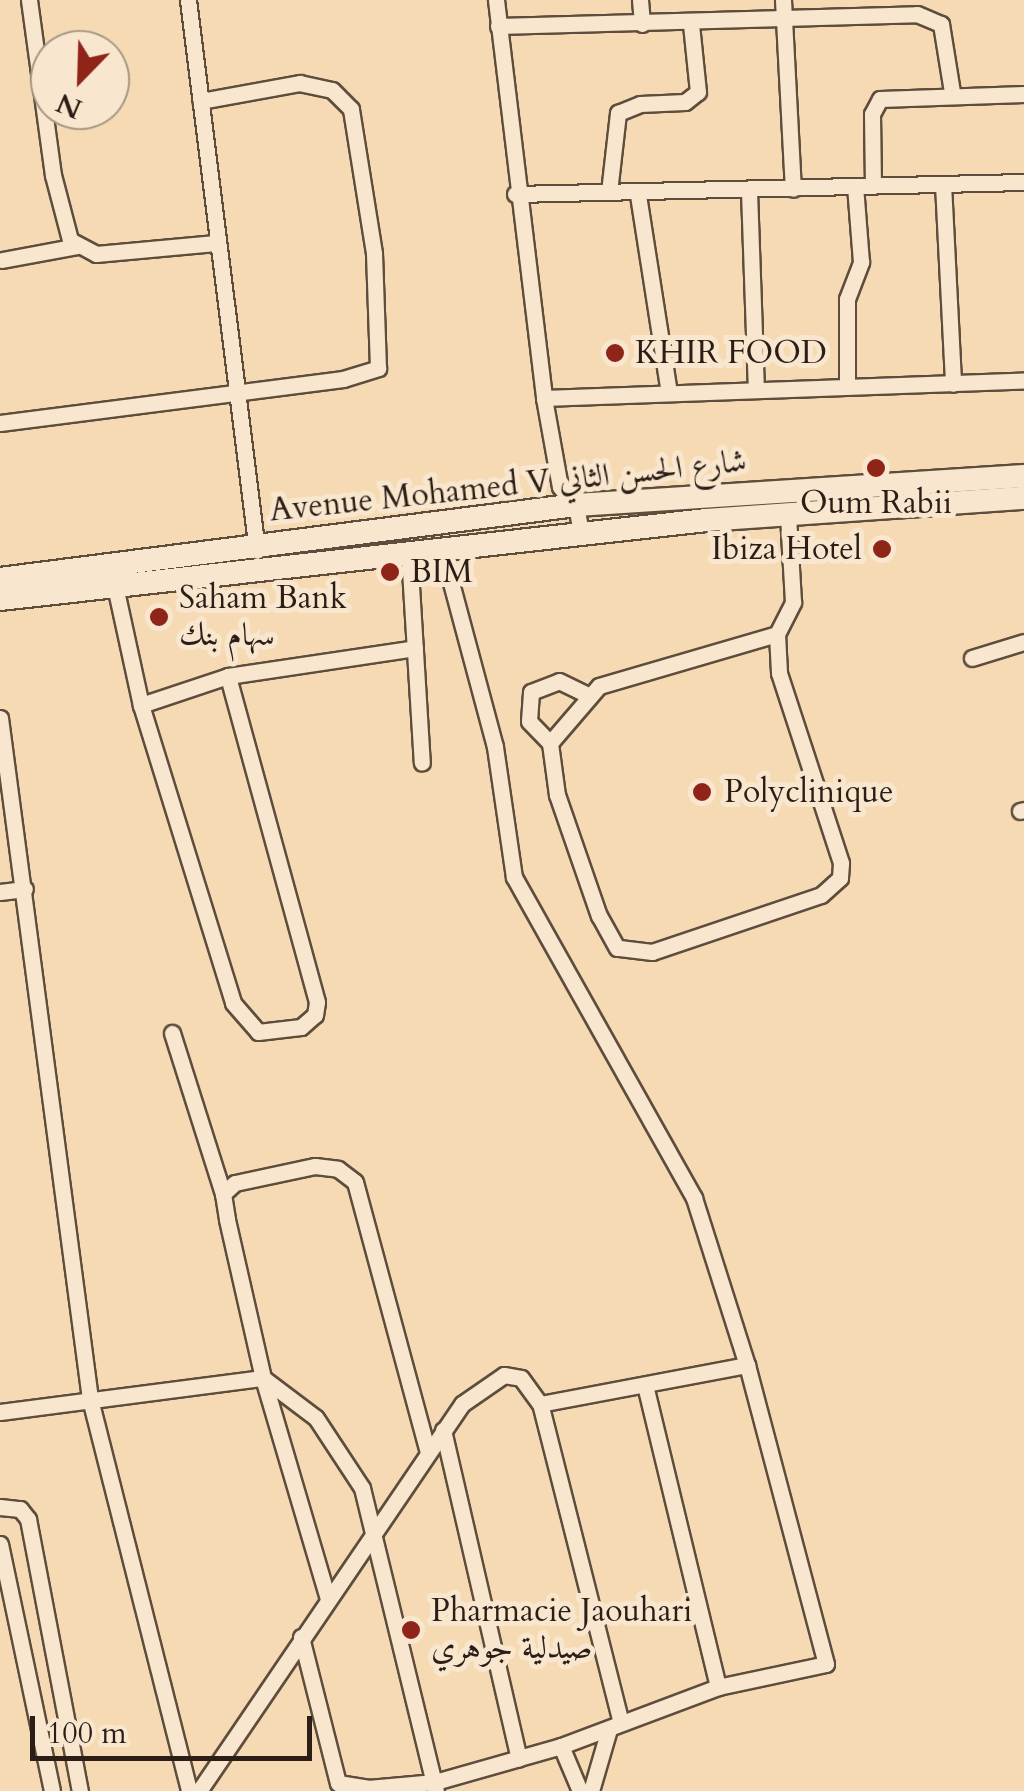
<!DOCTYPE html>
<meta charset="utf-8">
<style>
body{margin:0}
#map{position:relative;width:1024px;height:1791px;overflow:hidden;background:#f5dab3;font-family:Cardo,Amiri,serif}
div>[style]{position:absolute}
.roads{filter:drop-shadow(2px 0 #5e4d3d) drop-shadow(-2px 0 #5e4d3d) drop-shadow(0 2px #5e4d3d) drop-shadow(0 -2px #5e4d3d)}
.minor>*{height:15px;margin:-7.5px;padding:0 7.5px;transform-origin:7.5px;border-radius:7.5px;background:#f8e7ce}
.secondary>*{height:22px;margin:-11px;padding:0 11px;transform-origin:11px;border-radius:11px;background:#f8e7ce}
.dots>*{width:28px;height:28px;translate:-50% -50%;box-sizing:border-box;border:5px solid #f8e7ce;border-radius:50%}
span{translate:-50% -50%;white-space:nowrap;text-align:center;line-height:1.15;-webkit-text-stroke:10px #f8e7ce;paint-order:stroke}
.poi-label{font-size:32px;color:#2b1e16}
.left{translate:0 -50%;text-align:left}
.right{translate:-100% -50%;text-align:right}
.street-label{font-size:32px;color:#2b1e16}
.north{position:absolute;left:30px;top:30px;width:100px;height:100px;box-sizing:border-box;background:#f8e7ce;border:2px solid #a69784;border-radius:50%;rotate:203deg;font-size:28px;font-weight:700;line-height:40px;text-align:center;color:#2b1e16}
.north::after{content:'';display:block;margin:auto;width:35px;height:45px;background:#8f2418;clip-path:polygon(50% 0,100% 100%,50% 72%,0 100%)}
.scale{position:absolute;left:30px;top:1716px;width:282px;height:45px;box-sizing:border-box;border:5px solid #2b1e16;border-top:0;padding-left:12px;font-size:30px;line-height:35px;white-space:nowrap;color:#2b1e16;-webkit-text-stroke:8px #f8e7ce;paint-order:stroke}
</style>
<div id="map">
<div class="roads">
<div class="minor">
<div style="left:29px;top:0;width:177px;rotate:82.2deg"></div>
<div style="left:53px;top:175px;width:67px;rotate:75.3deg"></div>
<div style="left:70px;top:240px;width:30px;rotate:28deg"></div>
<div style="left:96px;top:254px;width:120px;rotate:-5.3deg"></div>
<div style="left:188px;top:0;width:555px;rotate:82.86deg"></div>
<div style="left:496px;top:0;width:401px;rotate:83.1deg"></div>
<div style="left:544px;top:398px;width:90px;rotate:79.8deg"></div>
<div style="left:560px;top:487px;width:24px;rotate:48deg"></div>
<div style="left:576px;top:505px;width:29px;rotate:80deg"></div>
<div style="left:640px;top:0;width:24px;rotate:85deg"></div>
<div style="left:783px;top:0;width:189px;rotate:87deg"></div>
<div style="left:498px;top:26px;width:419px;rotate:-1.6deg"></div>
<div style="left:917px;top:14px;width:26px;rotate:23deg"></div>
<div style="left:941px;top:24px;width:69px;rotate:80.8deg"></div>
<div style="left:943px;top:184px;width:200px;rotate:87.1deg"></div>
<div style="left:873px;top:186px;width:72px;rotate:-90.8deg"></div>
<div style="left:872px;top:114px;width:17px;rotate:-62deg"></div>
<div style="left:880px;top:99px;width:144px;rotate:-2deg"></div>
<div style="left:749px;top:191px;width:199px;rotate:88deg"></div>
<div style="left:609px;top:192px;width:80px;rotate:-83.5deg"></div>
<div style="left:618px;top:113px;width:24px;rotate:-22deg"></div>
<div style="left:640px;top:104px;width:45px;rotate:-2.5deg"></div>
<div style="left:685px;top:102px;width:16px;rotate:-38deg"></div>
<div style="left:698px;top:92px;width:68px;rotate:-95.9deg"></div>
<div style="left:515px;top:194px;width:509px;rotate:-1.35deg"></div>
<div style="left:638px;top:195px;width:200px;rotate:81.1deg"></div>
<div style="left:2px;top:260px;width:76px;rotate:-10.6deg"></div>
<div style="left:847px;top:387px;width:88px;rotate:-90deg"></div>
<div style="left:847px;top:299px;width:40px;rotate:-69deg"></div>
<div style="left:861px;top:262px;width:76px;rotate:-94.5deg"></div>
<div style="left:544px;top:398px;width:480px;rotate:-2.1deg"></div>
<div style="left:0;top:423px;width:346px;rotate:-7.3deg"></div>
<div style="left:343px;top:379px;width:37px;rotate:-17deg"></div>
<div style="left:378px;top:368px;width:115px;rotate:-92deg"></div>
<div style="left:374px;top:253px;width:146px;rotate:-99.1deg"></div>
<div style="left:351px;top:109px;width:27px;rotate:-135deg"></div>
<div style="left:332px;top:90px;width:33px;rotate:-168deg"></div>
<div style="left:300px;top:83px;width:101px;rotate:169.7deg"></div>
<div style="left:442px;top:549px;width:205px;rotate:75deg"></div>
<div style="left:495px;top:747px;width:131px;rotate:81.7deg"></div>
<div style="left:514px;top:877px;width:368px;rotate:60.7deg"></div>
<div style="left:694px;top:1198px;width:175px;rotate:72.4deg"></div>
<div style="left:747px;top:1365px;width:309px;rotate:75.2deg"></div>
<div style="left:826px;top:1664px;width:110px;rotate:168deg"></div>
<div style="left:718px;top:1687px;width:168px;rotate:159.4deg"></div>
<div style="left:409px;top:553px;width:210px;rotate:86.5deg"></div>
<div style="left:115px;top:586px;width:122px;rotate:77.7deg"></div>
<div style="left:141px;top:705px;width:312px;rotate:72.8deg"></div>
<div style="left:233px;top:1003px;width:38px;rotate:49deg"></div>
<div style="left:258px;top:1032px;width:43px;rotate:-6.6deg"></div>
<div style="left:301px;top:1027px;width:18px;rotate:-41deg"></div>
<div style="left:315px;top:1015px;width:13px;rotate:-81deg"></div>
<div style="left:317px;top:1002px;width:338px;rotate:-105.3deg"></div>
<div style="left:228px;top:676px;width:92px;rotate:161.6deg"></div>
<div style="left:777px;top:634px;width:39px;rotate:87deg"></div>
<div style="left:779px;top:673px;width:200px;rotate:71.9deg"></div>
<div style="left:841px;top:863px;width:15px;rotate:94deg"></div>
<div style="left:840px;top:878px;width:25px;rotate:138deg"></div>
<div style="left:821px;top:895px;width:178px;rotate:161.4deg"></div>
<div style="left:652px;top:952px;width:35px;rotate:-173deg"></div>
<div style="left:617px;top:948px;width:37px;rotate:-119deg"></div>
<div style="left:599px;top:916px;width:128px;rotate:-109.1deg"></div>
<div style="left:557px;top:795px;width:52px;rotate:-97.7deg"></div>
<div style="left:550px;top:743px;width:75px;rotate:-49.3deg"></div>
<div style="left:599px;top:686px;width:185px;rotate:-16.3deg"></div>
<div style="left:777px;top:634px;width:36px;rotate:-63deg"></div>
<div style="left:793px;top:602px;width:88px;rotate:-93.3deg"></div>
<div style="left:972px;top:658px;width:54px;rotate:-17.1deg"></div>
<div style="left:228px;top:676px;width:189px;rotate:-8.5deg"></div>
<div style="left:0;top:718px;width:687px;rotate:82.47deg"></div>
<div style="left:90px;top:1399px;width:404px;rotate:75.8deg"></div>
<div style="left:550px;top:743px;width:30px;rotate:-134deg"></div>
<div style="left:529px;top:721px;width:29px;rotate:-86deg"></div>
<div style="left:531px;top:692px;width:30px;rotate:-21deg"></div>
<div style="left:559px;top:681px;width:32px;rotate:26deg"></div>
<div style="left:1020px;top:811px;width:4px;rotate:-14deg"></div>
<div style="left:0;top:892px;width:25px;rotate:-7deg"></div>
<div style="left:172px;top:1033px;width:169px;rotate:72.4deg"></div>
<div style="left:645px;top:1385px;width:311px;rotate:76.4deg"></div>
<div style="left:0;top:1412px;width:265px;rotate:-7.4deg"></div>
<div style="left:263px;top:1378px;width:66px;rotate:37deg"></div>
<div style="left:316px;top:1418px;width:84px;rotate:56.7deg"></div>
<div style="left:362px;top:1488px;width:312px;rotate:76.3deg"></div>
<div style="left:443px;top:1430px;width:337px;rotate:77deg"></div>
<div style="left:519px;top:1758px;width:44px;rotate:-15.9deg"></div>
<div style="left:561px;top:1746px;width:49px;rotate:67.1deg"></div>
<div style="left:0;top:1507px;width:20px;rotate:6deg"></div>
<div style="left:20px;top:1509px;width:13px;rotate:51deg"></div>
<div style="left:28px;top:1519px;width:277px;rotate:79.2deg"></div>
<div style="left:0;top:1544px;width:252px;rotate:78.1deg"></div>
<div style="left:328px;top:1599px;width:230px;rotate:-106.4deg"></div>
<div style="left:263px;top:1378px;width:163px;rotate:-102.8deg"></div>
<div style="left:227px;top:1219px;width:25px;rotate:-99deg"></div>
<div style="left:223px;top:1194px;width:16px;rotate:-43deg"></div>
<div style="left:235px;top:1183px;width:82px;rotate:-12deg"></div>
<div style="left:315px;top:1166px;width:23px;rotate:7deg"></div>
<div style="left:338px;top:1169px;width:21px;rotate:37deg"></div>
<div style="left:355px;top:1182px;width:280px;rotate:74.9deg"></div>
<div style="left:301px;top:1637px;width:151px;rotate:75.8deg"></div>
<div style="left:338px;top:1783px;width:30px;rotate:9deg"></div>
<div style="left:368px;top:1788px;width:67px;rotate:-5.1deg"></div>
<div style="left:435px;top:1782px;width:87px;rotate:-15.9deg"></div>
<div style="left:621px;top:1723px;width:329px;rotate:-104.2deg"></div>
<div style="left:540px;top:1404px;width:211px;rotate:-10.7deg"></div>
<div style="left:199px;top:1791px;width:468px;rotate:-55.8deg"></div>
<div style="left:462px;top:1404px;width:51px;rotate:-34.6deg"></div>
<div style="left:504px;top:1375px;width:17px;rotate:10deg"></div>
<div style="left:521px;top:1378px;width:32px;rotate:54deg"></div>
<div style="left:591px;top:1791px;width:65px;rotate:-73.8deg"></div>
</div>
<div class="secondary">
<div style="left:0;top:579px;width:581px;rotate:-7.32deg"></div>
<div style="left:576px;top:505px;width:449px;rotate:-3.7deg"></div>
<div style="left:0;top:599px;width:710px;rotate:-6.38deg"></div>
<div style="left:706px;top:520px;width:319px;rotate:-4deg"></div>
</div>
</div>
<div class="dots">
<div style="left:615px;top:353px;background:#8f2418"></div>
<div style="left:876px;top:468px;background:#8f2418"></div>
<div style="left:882px;top:549px;background:#8f2418"></div>
<div style="left:390px;top:572px;background:#8f2418"></div>
<div style="left:159px;top:617px;background:#8f2418"></div>
<div style="left:702px;top:792px;background:#8f2418"></div>
<div style="left:411px;top:1630px;background:#8f2418"></div>
</div>
<div class="poi-label">
<span class="left" style="left:635px;top:353px">KHIR FOOD</span>
<span style="left:876px;top:503px">Oum Rabii</span>
<span class="right" style="left:862px;top:549px">Ibiza Hotel</span>
<span class="left" style="left:410px;top:572px">BIM</span>
<span class="left" style="left:179px;top:617px">Saham Bank<br>سهام بنك</span>
<span class="left" style="left:724px;top:792px">Polyclinique</span>
<span class="left" style="left:431px;top:1630px">Pharmacie Jaouhari<br>صيدلية جوهري</span>
</div>
<div class="street-label">
<span style="left:508px;top:486px;rotate:-6deg">Avenue Mohamed V شارع الحسن الثاني</span>
</div>
<div class="north">N</div>
<div class="scale">100 m</div>
</div>
